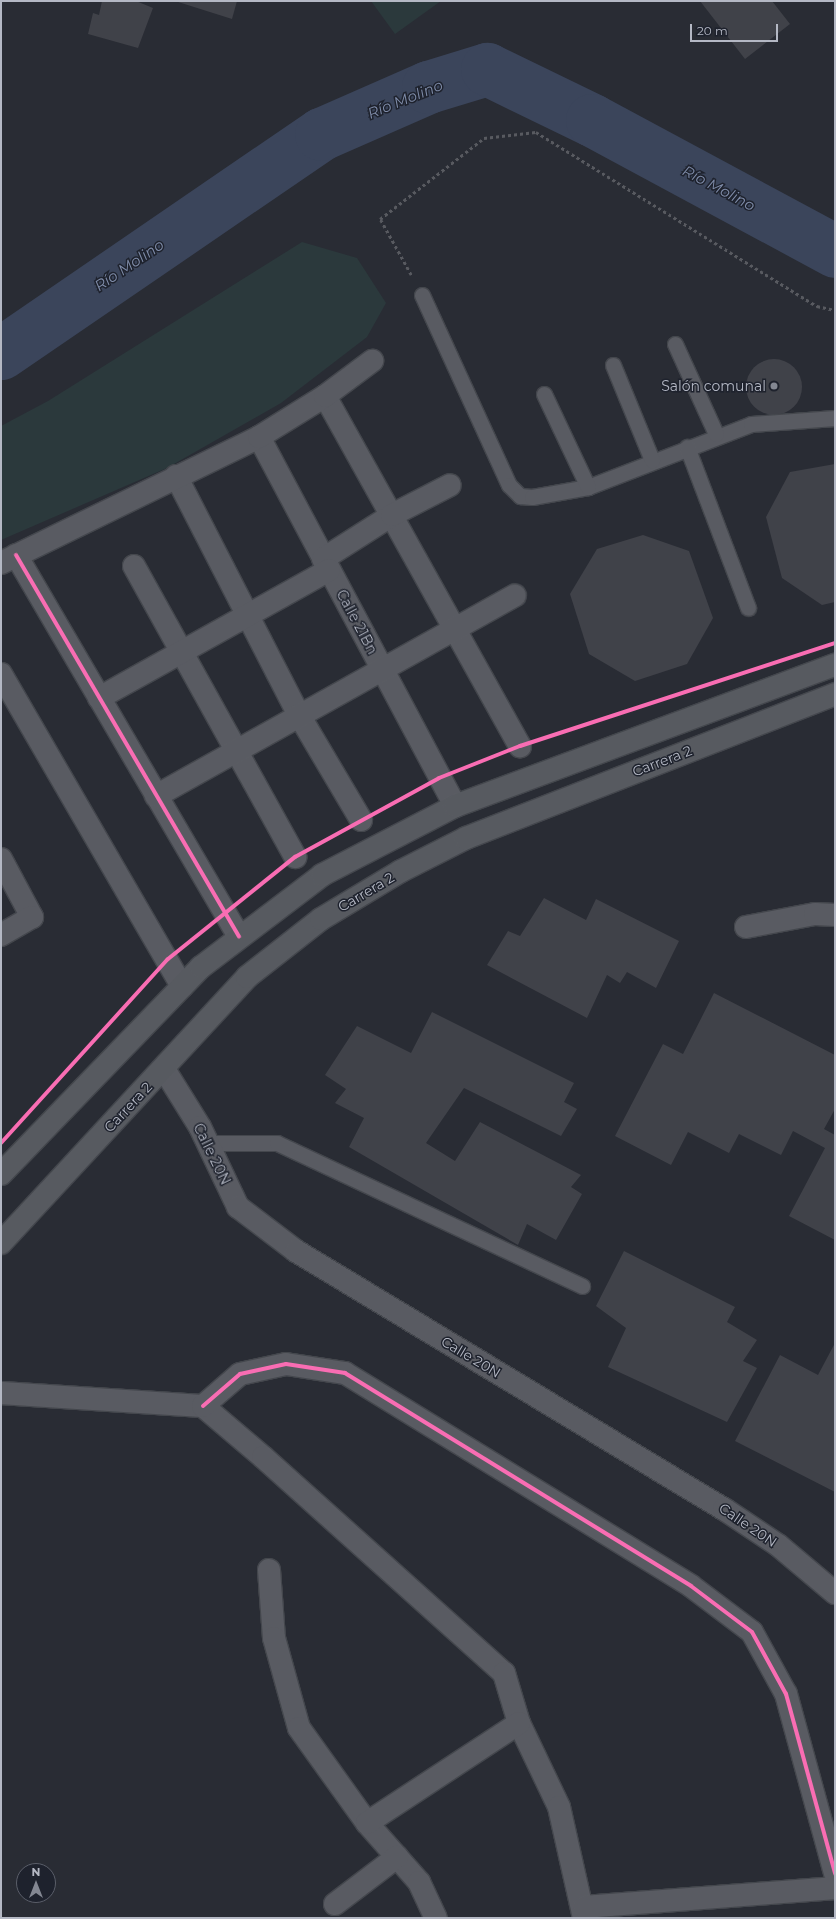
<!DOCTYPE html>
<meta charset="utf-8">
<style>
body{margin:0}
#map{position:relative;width:836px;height:1919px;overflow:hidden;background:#292c34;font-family:Montserrat,sans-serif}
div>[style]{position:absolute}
.green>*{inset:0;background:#2b393c}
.river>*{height:53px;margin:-26.5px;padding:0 26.5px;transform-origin:26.5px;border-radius:26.5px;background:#3b455b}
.building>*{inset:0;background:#404249}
.round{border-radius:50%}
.path>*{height:2.5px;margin-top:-1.25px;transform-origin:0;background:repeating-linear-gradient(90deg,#585a60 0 3px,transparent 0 6px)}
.roads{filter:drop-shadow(1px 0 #44474d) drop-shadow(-1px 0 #44474d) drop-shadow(0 1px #44474d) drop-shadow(0 -1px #44474d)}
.lane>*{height:15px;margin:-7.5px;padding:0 7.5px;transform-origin:7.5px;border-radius:7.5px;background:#595b62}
.street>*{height:22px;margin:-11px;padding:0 11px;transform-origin:11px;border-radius:11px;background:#595b62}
.secondary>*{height:22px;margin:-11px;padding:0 11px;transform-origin:11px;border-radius:11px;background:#575a60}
.cycleway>*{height:4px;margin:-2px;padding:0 2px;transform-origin:2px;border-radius:2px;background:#f96db3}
.dots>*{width:11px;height:11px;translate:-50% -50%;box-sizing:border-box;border:2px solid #1e222d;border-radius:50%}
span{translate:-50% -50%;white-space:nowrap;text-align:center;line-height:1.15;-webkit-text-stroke:3px #1e222d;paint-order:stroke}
.poi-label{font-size:14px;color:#b4b8c4}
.right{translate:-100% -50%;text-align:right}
.street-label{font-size:14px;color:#b4b8c4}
.water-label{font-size:15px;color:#7f8ca9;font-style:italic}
.frame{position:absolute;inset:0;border:2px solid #b4b8c4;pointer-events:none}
.north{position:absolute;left:16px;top:1863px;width:40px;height:40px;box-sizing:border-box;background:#1e222d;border:1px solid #5a5e69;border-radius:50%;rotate:0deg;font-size:11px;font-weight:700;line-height:16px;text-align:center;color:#b4b8c4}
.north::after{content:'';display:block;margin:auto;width:14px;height:18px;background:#838792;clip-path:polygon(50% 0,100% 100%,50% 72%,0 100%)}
.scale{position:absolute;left:690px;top:24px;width:88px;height:18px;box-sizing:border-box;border:2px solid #b4b8c4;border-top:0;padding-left:5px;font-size:12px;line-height:14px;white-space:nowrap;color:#b4b8c4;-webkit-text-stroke:3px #1e222d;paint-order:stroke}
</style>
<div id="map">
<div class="green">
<div style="clip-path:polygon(371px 1px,441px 1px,395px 34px)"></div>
<div style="clip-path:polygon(302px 242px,357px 258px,386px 303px,367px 337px,281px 403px,167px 468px,1px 540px,1px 426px,48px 401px)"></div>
</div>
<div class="river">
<div style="left:1px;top:353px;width:388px;rotate:-34.4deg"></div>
<div style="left:321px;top:134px;width:117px;rotate:-23.7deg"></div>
<div style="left:428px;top:87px;width:62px;rotate:-17deg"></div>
<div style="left:487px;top:69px;width:117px;rotate:25.9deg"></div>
<div style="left:592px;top:120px;width:276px;rotate:28.3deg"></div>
</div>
<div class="building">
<div style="clip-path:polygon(102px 1px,136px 1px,153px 8px,138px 48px,88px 34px,93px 13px,99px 15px)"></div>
<div style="clip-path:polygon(175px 1px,237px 1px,232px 19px)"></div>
<div style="clip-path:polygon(700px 1px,772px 1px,790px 24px,745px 59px)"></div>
<div class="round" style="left:746px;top:359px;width:56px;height:56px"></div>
<div style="clip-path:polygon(835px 464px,835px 602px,822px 605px,782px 578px,766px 517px,790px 472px)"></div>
<div style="clip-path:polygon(643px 535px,689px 551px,713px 618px,687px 664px,635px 681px,589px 654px,570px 594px,597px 549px)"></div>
<div style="clip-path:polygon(544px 898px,586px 920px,596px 899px,679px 941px,656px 988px,627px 972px,620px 983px,607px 975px,587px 1018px,487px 965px,508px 931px,520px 936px)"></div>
<div style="clip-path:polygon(714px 993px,835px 1055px,835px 1109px,824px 1129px,835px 1135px,835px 1240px,789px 1216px,825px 1148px,793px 1131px,781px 1155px,739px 1134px,729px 1153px,688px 1132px,671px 1165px,615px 1136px,663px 1044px,683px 1054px)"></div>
<div style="clip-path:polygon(432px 1012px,574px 1083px,564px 1102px,577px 1109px,561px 1136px,464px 1088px,426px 1143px,455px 1161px,480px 1122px,581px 1175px,571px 1187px,582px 1194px,556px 1240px,527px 1224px,518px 1245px,349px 1147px,364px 1118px,335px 1103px,346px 1089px,325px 1075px,357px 1026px,411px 1053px)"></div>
<div style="clip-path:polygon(624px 1251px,735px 1307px,727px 1322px,757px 1340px,743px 1361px,757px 1368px,727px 1422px,608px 1367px,626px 1328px,596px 1306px)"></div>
<div style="clip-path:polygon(835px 1343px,835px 1492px,735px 1441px,780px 1355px,818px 1375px)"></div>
</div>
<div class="path">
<div style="left:411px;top:275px;width:64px;rotate:-119deg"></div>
<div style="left:380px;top:219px;width:132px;rotate:-37.9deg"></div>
<div style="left:484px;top:138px;width:52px;rotate:-6.6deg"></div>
<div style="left:536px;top:132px;width:331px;rotate:31.8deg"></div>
<div style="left:817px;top:306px;width:18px;rotate:13deg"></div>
</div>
<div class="roads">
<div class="lane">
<div style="left:422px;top:295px;width:209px;rotate:65.4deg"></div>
<div style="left:509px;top:485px;width:16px;rotate:45deg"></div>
<div style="left:520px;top:496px;width:12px;rotate:5deg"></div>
<div style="left:532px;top:497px;width:57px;rotate:-10.1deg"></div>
<div style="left:588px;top:487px;width:175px;rotate:-21.1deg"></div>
<div style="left:751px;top:424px;width:84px;rotate:-4.1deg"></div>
<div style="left:675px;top:344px;width:99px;rotate:65.5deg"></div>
<div style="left:613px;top:365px;width:103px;rotate:67.7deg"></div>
<div style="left:544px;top:394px;width:103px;rotate:64.7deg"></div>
<div style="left:687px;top:447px;width:172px;rotate:69.2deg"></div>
<div style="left:208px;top:1143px;width:69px"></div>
<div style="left:277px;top:1143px;width:337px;rotate:25.1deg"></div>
</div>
<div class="street">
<div style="left:325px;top:396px;width:401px;rotate:60.9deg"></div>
<div style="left:259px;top:437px;width:418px;rotate:62deg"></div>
<div style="left:176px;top:476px;width:269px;rotate:62.8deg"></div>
<div style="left:299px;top:715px;width:122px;rotate:59.4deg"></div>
<div style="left:16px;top:555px;width:442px;rotate:59.7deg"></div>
<div style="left:323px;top:559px;width:82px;rotate:-32.5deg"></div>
<div style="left:392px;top:515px;width:65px;rotate:-27.3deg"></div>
<div style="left:1px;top:563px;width:287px;rotate:-26deg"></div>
<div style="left:259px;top:437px;width:78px;rotate:-31.8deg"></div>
<div style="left:325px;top:396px;width:59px;rotate:-36.7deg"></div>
<div style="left:134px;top:566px;width:333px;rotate:61deg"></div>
<div style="left:1px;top:674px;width:361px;rotate:59.9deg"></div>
<div style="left:99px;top:698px;width:263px;rotate:-29.1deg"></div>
<div style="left:156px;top:796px;width:411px;rotate:-29.2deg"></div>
<div style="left:1px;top:859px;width:66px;rotate:61.9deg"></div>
<div style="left:32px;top:917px;width:36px;rotate:150deg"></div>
<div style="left:746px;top:927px;width:70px;rotate:-10.7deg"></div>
<div style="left:815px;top:914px;width:20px;rotate:3deg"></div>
<div style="left:164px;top:1069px;width:68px;rotate:58.2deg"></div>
<div style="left:200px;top:1127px;width:89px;rotate:64.6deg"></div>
<div style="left:238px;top:1207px;width:73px;rotate:37.2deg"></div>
<div style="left:296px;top:1251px;width:500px;rotate:31.1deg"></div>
<div style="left:724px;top:1509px;width:65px;rotate:33.7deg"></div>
<div style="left:778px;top:1545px;width:75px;rotate:40.1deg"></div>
<div style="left:1px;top:1393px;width:202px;rotate:3.7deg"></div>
<div style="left:203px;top:1406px;width:79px;rotate:40.4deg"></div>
<div style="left:263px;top:1457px;width:324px;rotate:41.9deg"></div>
<div style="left:504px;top:1673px;width:52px;rotate:73.3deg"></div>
<div style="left:519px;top:1723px;width:93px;rotate:64.5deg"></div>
<div style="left:559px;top:1807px;width:114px;rotate:77.3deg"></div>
<div style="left:203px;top:1406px;width:49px;rotate:-40.9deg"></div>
<div style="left:240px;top:1374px;width:47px;rotate:-12.3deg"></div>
<div style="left:286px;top:1364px;width:60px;rotate:8.7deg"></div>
<div style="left:345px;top:1373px;width:406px;rotate:31.6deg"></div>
<div style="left:691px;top:1586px;width:76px;rotate:37deg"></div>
<div style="left:752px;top:1632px;width:71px;rotate:61.3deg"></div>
<div style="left:786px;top:1694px;width:186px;rotate:74.7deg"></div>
<div style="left:269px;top:1570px;width:68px;rotate:85.8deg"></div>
<div style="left:274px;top:1638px;width:93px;rotate:74.5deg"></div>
<div style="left:299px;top:1728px;width:117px;rotate:54.4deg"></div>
<div style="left:367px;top:1823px;width:79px;rotate:48.6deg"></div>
<div style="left:419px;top:1882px;width:40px;rotate:65deg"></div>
<div style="left:367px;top:1823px;width:182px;rotate:-33.3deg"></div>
<div style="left:335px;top:1904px;width:78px;rotate:-37.2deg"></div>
<div style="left:584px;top:1907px;width:252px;rotate:-4.3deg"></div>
</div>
<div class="secondary">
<div style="left:1px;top:1174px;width:288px;rotate:-46deg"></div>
<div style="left:201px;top:967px;width:152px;rotate:-37.2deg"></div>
<div style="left:322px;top:875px;width:150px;rotate:-27.4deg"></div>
<div style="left:455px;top:806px;width:405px;rotate:-20.4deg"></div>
<div style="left:1px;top:1243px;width:362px;rotate:-47.2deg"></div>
<div style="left:247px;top:977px;width:94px;rotate:-38.1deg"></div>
<div style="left:321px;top:919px;width:93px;rotate:-31deg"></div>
<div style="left:401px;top:871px;width:73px;rotate:-26.9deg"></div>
<div style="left:466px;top:838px;width:396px;rotate:-21.3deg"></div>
</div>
</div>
<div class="cycleway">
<div style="left:16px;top:555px;width:442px;rotate:59.7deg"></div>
<div style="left:1px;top:1143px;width:248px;rotate:-47.8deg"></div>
<div style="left:168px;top:959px;width:163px;rotate:-38.8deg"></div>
<div style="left:295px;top:857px;width:164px;rotate:-28.7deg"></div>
<div style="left:439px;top:778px;width:87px;rotate:-21.6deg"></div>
<div style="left:520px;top:746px;width:331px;rotate:-18.1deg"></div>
<div style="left:203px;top:1406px;width:49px;rotate:-40.9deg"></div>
<div style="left:240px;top:1374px;width:47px;rotate:-12.3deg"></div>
<div style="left:286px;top:1364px;width:60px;rotate:8.7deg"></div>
<div style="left:345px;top:1373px;width:406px;rotate:31.6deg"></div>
<div style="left:691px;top:1586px;width:76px;rotate:37deg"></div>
<div style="left:752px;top:1632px;width:71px;rotate:61.3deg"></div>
<div style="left:786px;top:1694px;width:186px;rotate:74.7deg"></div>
</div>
<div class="dots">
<div style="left:774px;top:386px;background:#838792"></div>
</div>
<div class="poi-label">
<span class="right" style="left:766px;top:386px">Salón comunal</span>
</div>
<div class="street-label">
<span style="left:357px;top:622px;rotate:62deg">Calle 21Bn</span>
<span style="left:662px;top:761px;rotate:-21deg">Carrera 2</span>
<span style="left:366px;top:892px;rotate:-31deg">Carrera 2</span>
<span style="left:128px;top:1107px;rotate:-47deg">Carrera 2</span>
<span style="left:212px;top:1154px;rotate:64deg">Calle 20N</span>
<span style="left:471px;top:1357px;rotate:31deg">Calle 20N</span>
<span style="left:748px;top:1525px;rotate:34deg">Calle 20N</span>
</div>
<div class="water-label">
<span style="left:405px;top:99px;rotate:-22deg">Río Molino</span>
<span style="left:719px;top:188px;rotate:28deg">Río Molino</span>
<span style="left:129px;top:265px;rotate:-34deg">Río Molino</span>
</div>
<div class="frame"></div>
<div class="north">N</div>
<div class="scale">20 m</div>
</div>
